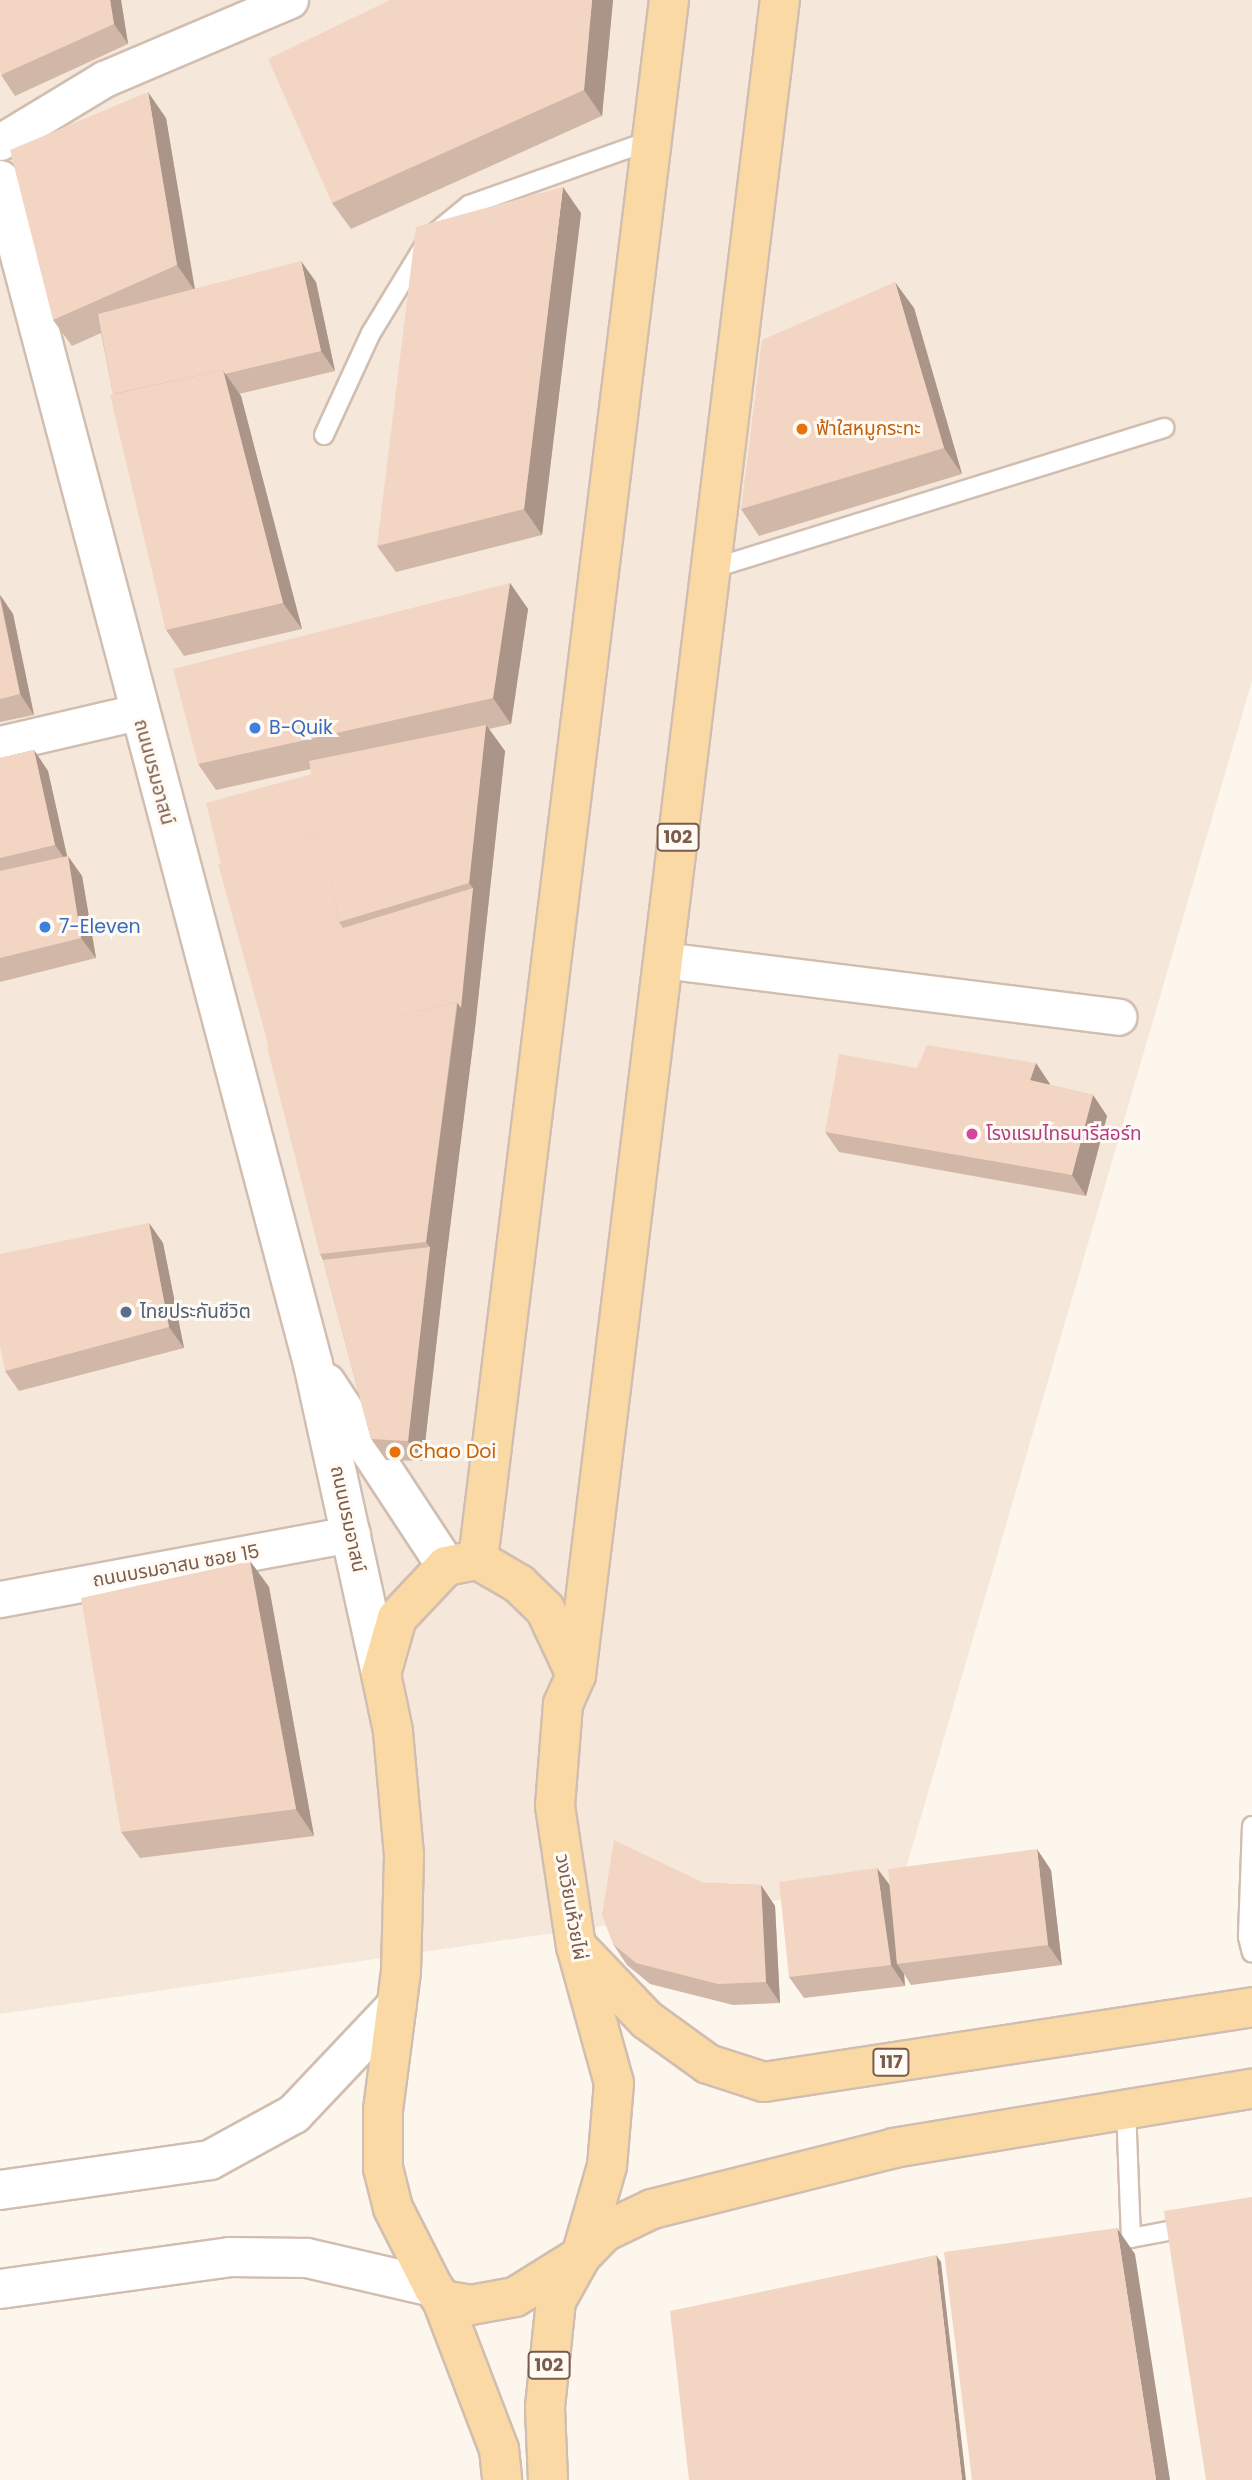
<!DOCTYPE html>
<meta charset="utf-8">
<style>
body{margin:0}
#map{position:relative;width:1252px;height:2480px;overflow:hidden;background:#fdf6ec;font-family:Poppins,"Noto Sans Thai",sans-serif}
div>[style]{position:absolute}
.residential>*{inset:0;background:#f5e8da}
.roads{filter:drop-shadow(2px 0 #d1beb0) drop-shadow(-2px 0 #d1beb0) drop-shadow(0 2px #d1beb0) drop-shadow(0 -2px #d1beb0)}
.service>*{height:18px;margin:-9px;padding:0 9px;transform-origin:9px;border-radius:9px;background:#fff}
.minor>*{height:35px;margin:-17.5px;padding:0 17.5px;transform-origin:17.5px;border-radius:17.5px;background:#fff}
.secondary>*{height:38px;margin:-19px;padding:0 19px;transform-origin:19px;border-radius:19px;background:#fff}
.primary>*{height:38px;margin:-19px;padding:0 19px;transform-origin:19px;border-radius:19px;background:#fbd9a5}
.wall>*{inset:0;background:#d1b7a8}
.shaded-wall>*{inset:0;background:#aa9588}
.building>*{inset:0;background:#f3d5c3}
.dots>*{width:19px;height:19px;translate:-50% -50%;box-sizing:border-box;border:4px solid #fffaf3;border-radius:50%}
span{translate:-50% -50%;white-space:nowrap;text-align:center;line-height:1.15;-webkit-text-stroke:6px #fffaf3;paint-order:stroke}
.shield-label span{padding:2px 5px;background:#fffaf3;border:2px solid;border-radius:5px;-webkit-text-stroke-width:0}
.shield-label{font-size:18px;color:#7a5c4d;font-weight:700}
.food-label{font-size:19px;color:#c56008}
.left{translate:0 -50%;text-align:left}
.shop-label{font-size:19px;color:#366cbe}
.street-label{font-size:19px;color:#7a5c4d}
.hotel-label{font-size:19px;color:#b23c85}
.service-label{font-size:19px;color:#4e5e75}
</style>
<div id="map">
<div class="residential">
<div style="clip-path:polygon(0 0,1252px 0,1252px 681px,902px 1882px,0 2014px)"></div>
</div>
<div class="roads">
<div class="service">
<div style="left:324px;top:435px;width:112px;rotate:-65.3deg"></div>
<div style="left:371px;top:333px;width:111px;rotate:-58.6deg"></div>
<div style="left:429px;top:238px;width:52px;rotate:-39.5deg"></div>
<div style="left:469px;top:205px;width:194px;rotate:-19.6deg"></div>
<div style="left:711px;top:569px;width:475px;rotate:-17.3deg"></div>
<div style="left:1252px;top:1826px;width:111px;rotate:92.1deg"></div>
<div style="left:1248px;top:1937px;width:16px;rotate:76deg"></div>
<div style="left:1126px;top:2108px;width:130px;rotate:87.8deg"></div>
<div style="left:1131px;top:2238px;width:60px;rotate:-10.6deg"></div>
</div>
<div class="minor">
<div style="left:0;top:142px;width:122px;rotate:-31.2deg"></div>
<div style="left:104px;top:79px;width:202px;rotate:-23deg"></div>
<div style="left:0;top:744px;width:142px;rotate:-13.1deg"></div>
<div style="left:663px;top:960px;width:459px;rotate:7.1deg"></div>
<div style="left:0;top:1599px;width:358px;rotate:-10.5deg"></div>
</div>
<div class="secondary">
<div style="left:0;top:180px;width:1225px;rotate:75.19deg"></div>
<div style="left:313px;top:1364px;width:317px;rotate:77.6deg"></div>
<div style="left:326px;top:1383px;width:219px;rotate:56.7deg"></div>
<div style="left:0;top:2190px;width:212px;rotate:-8.1deg"></div>
<div style="left:210px;top:2160px;width:96px;rotate:-28.7deg"></div>
<div style="left:294px;top:2114px;width:149px;rotate:-46.6deg"></div>
<div style="left:0;top:2289px;width:232px;rotate:-7.9deg"></div>
<div style="left:230px;top:2257px;width:77px;rotate:0.7deg"></div>
<div style="left:307px;top:2258px;width:129px;rotate:13deg"></div>
</div>
<div class="primary">
<div style="left:478px;top:1560px;width:48px;rotate:30.3deg"></div>
<div style="left:519px;top:1584px;width:36px;rotate:44deg"></div>
<div style="left:545px;top:1609px;width:73px;rotate:64.8deg"></div>
<div style="left:576px;top:1675px;width:32px;rotate:114deg"></div>
<div style="left:563px;top:1704px;width:102px;rotate:94.5deg"></div>
<div style="left:555px;top:1806px;width:142px;rotate:81.5deg"></div>
<div style="left:576px;top:1946px;width:142px;rotate:74.5deg"></div>
<div style="left:614px;top:2083px;width:83px;rotate:94.8deg"></div>
<div style="left:607px;top:2166px;width:94px;rotate:106.1deg"></div>
<div style="left:581px;top:2256px;width:78px;rotate:148.2deg"></div>
<div style="left:515px;top:2297px;width:45px;rotate:169.7deg"></div>
<div style="left:471px;top:2305px;width:29px;rotate:-170deg"></div>
<div style="left:442px;top:2300px;width:16px;rotate:-125deg"></div>
<div style="left:433px;top:2287px;width:89px;rotate:-116.9deg"></div>
<div style="left:393px;top:2208px;width:41px;rotate:-104deg"></div>
<div style="left:383px;top:2168px;width:58px;rotate:-90deg"></div>
<div style="left:383px;top:2110px;width:140px;rotate:-82.6deg"></div>
<div style="left:401px;top:1971px;width:116px;rotate:-88.5deg"></div>
<div style="left:404px;top:1855px;width:124px;rotate:-95.1deg"></div>
<div style="left:393px;top:1731px;width:58px;rotate:-101.9deg"></div>
<div style="left:381px;top:1674px;width:58px;rotate:-74.1deg"></div>
<div style="left:397px;top:1618px;width:71px;rotate:-46.7deg"></div>
<div style="left:446px;top:1566px;width:33px;rotate:-11deg"></div>
<div style="left:478px;top:1560px;width:1572px;rotate:-83.02deg"></div>
<div style="left:576px;top:1675px;width:1687px;rotate:-83.06deg"></div>
<div style="left:580px;top:1950px;width:97px;rotate:46.3deg"></div>
<div style="left:647px;top:2020px;width:75px;rotate:35.8deg"></div>
<div style="left:708px;top:2064px;width:59px;rotate:17.8deg"></div>
<div style="left:764px;top:2082px;width:494px;rotate:-8.7deg"></div>
<div style="left:442px;top:2300px;width:160px;rotate:69.1deg"></div>
<div style="left:499px;top:2449px;width:31px;rotate:84deg"></div>
<div style="left:548px;top:2480px;width:73px;rotate:-92.4deg"></div>
<div style="left:545px;top:2407px;width:107px;rotate:-84.1deg"></div>
<div style="left:556px;top:2301px;width:51px;rotate:-60.9deg"></div>
<div style="left:581px;top:2256px;width:33px;rotate:-46deg"></div>
<div style="left:604px;top:2232px;width:53px;rotate:-25.6deg"></div>
<div style="left:652px;top:2209px;width:250px;rotate:-14.1deg"></div>
<div style="left:894px;top:2148px;width:363px;rotate:-9.4deg"></div>
</div>
</div>
<div class="wall">
<div style="clip-path:polygon(121px 0,128px 44px,15px 96px,1px 75px)"></div>
<div style="clip-path:polygon(613px 0,602px 116px,351px 229px,332px 203px)"></div>
<div style="clip-path:polygon(166px 118px,195px 289px,316px 282px,335px 371px,239px 394px,241px 396px,302px 629px,184px 656px,166px 630px,113px 394px,101px 333px,72px 346px,53px 320px)"></div>
<div style="clip-path:polygon(581px 213px,542px 535px,396px 572px,377px 546px)"></div>
<div style="clip-path:polygon(914px 308px,962px 474px,759px 536px,741px 509px)"></div>
<div style="clip-path:polygon(510px 583px,528px 609px,511px 724px,489px 729px,505px 751px,475px 1028px,445px 1268px,423px 1461px,386px 1460px,371px 1439px,323px 1260px,320px 1254px,269px 1047px,221px 864px,312px 774px,311px 769px,216px 790px,198px 764px)"></div>
<div style="clip-path:polygon(0 595px,13px 614px,34px 715px,0 722px)"></div>
<div style="clip-path:polygon(34px 750px,48px 771px,67px 856px,82px 876px,96px 958px,0 982px,0 758px)"></div>
<div style="clip-path:polygon(1050px 1084px,1050px 1085px,1093px 1095px,1107px 1116px,1086px 1196px,839px 1152px,825px 1132px)"></div>
<div style="clip-path:polygon(149px 1223px,163px 1243px,184px 1348px,19px 1391px,5px 1371px)"></div>
<div style="clip-path:polygon(250px 1561px,269px 1587px,314px 1836px,140px 1858px,121px 1832px)"></div>
<div style="clip-path:polygon(1051px 1870px,1062px 1965px,911px 1985px,904px 1974px,905px 1986px,804px 1998px,789px 1977px,890px 1886px)"></div>
<div style="clip-path:polygon(704px 1883px,761px 1885px,775px 1906px,780px 2003px,733px 2005px,650px 1984px,627px 1965px,613px 1944px)"></div>
</div>
<div class="shaded-wall">
<div style="clip-path:polygon(110px 0,121px 0,128px 44px,114px 24px)"></div>
<div style="clip-path:polygon(592px 0,613px 0,602px 116px,584px 90px)"></div>
<div style="clip-path:polygon(148px 92px,166px 118px,195px 291px,177px 265px)"></div>
<div style="clip-path:polygon(563px 187px,581px 213px,542px 535px,524px 509px)"></div>
<div style="clip-path:polygon(301px 261px,316px 282px,335px 371px,321px 351px)"></div>
<div style="clip-path:polygon(895px 282px,914px 308px,962px 474px,944px 448px)"></div>
<div style="clip-path:polygon(223px 370px,241px 396px,302px 629px,283px 603px)"></div>
<div style="clip-path:polygon(510px 583px,528px 609px,511px 724px,493px 698px)"></div>
<div style="clip-path:polygon(0 595px,13px 614px,34px 715px,20px 694px)"></div>
<div style="clip-path:polygon(486px 725px,505px 751px,475px 1028px,445px 1268px,423px 1461px,408px 1441px,430px 1247px,426px 1242px,473px 888px,469px 883px)"></div>
<div style="clip-path:polygon(34px 750px,48px 771px,69px 865px,55px 845px)"></div>
<div style="clip-path:polygon(68px 856px,82px 876px,96px 958px,81px 938px)"></div>
<div style="clip-path:polygon(1036px 1063px,1050px 1084px,1044px 1101px,1030px 1080px)"></div>
<div style="clip-path:polygon(1093px 1095px,1107px 1116px,1086px 1196px,1072px 1175px)"></div>
<div style="clip-path:polygon(149px 1223px,163px 1243px,184px 1348px,169px 1327px)"></div>
<div style="clip-path:polygon(250px 1561px,269px 1587px,314px 1836px,296px 1809px)"></div>
<div style="clip-path:polygon(1037px 1849px,1051px 1870px,1062px 1965px,1048px 1945px)"></div>
<div style="clip-path:polygon(877px 1868px,892px 1888px,897px 1964px,904px 1974px,905px 1986px,891px 1965px)"></div>
<div style="clip-path:polygon(761px 1885px,775px 1906px,780px 2003px,766px 1982px)"></div>
<div style="clip-path:polygon(1117px 2228px,1135px 2254px,1170px 2480px,1156px 2480px)"></div>
<div style="clip-path:polygon(936px 2255px,941px 2262px,966px 2480px,962px 2480px)"></div>
</div>
<div class="building">
<div style="clip-path:polygon(0 0,110px 0,114px 24px,1px 75px,0 71px)"></div>
<div style="clip-path:polygon(390px 0,592px 0,584px 90px,332px 203px,268px 59px)"></div>
<div style="clip-path:polygon(148px 92px,177px 265px,53px 320px,10px 150px)"></div>
<div style="clip-path:polygon(563px 187px,524px 509px,377px 546px,416px 227px)"></div>
<div style="clip-path:polygon(301px 261px,321px 351px,225px 374px,223px 370px,113px 394px,98px 314px)"></div>
<div style="clip-path:polygon(895px 282px,944px 448px,741px 509px,762px 340px)"></div>
<div style="clip-path:polygon(223px 370px,283px 603px,166px 630px,110px 395px)"></div>
<div style="clip-path:polygon(510px 583px,493px 698px,198px 764px,173px 669px)"></div>
<div style="clip-path:polygon(0 599px,20px 694px,0 699px)"></div>
<div style="clip-path:polygon(486px 725px,469px 883px,339px 922px,309px 761px)"></div>
<div style="clip-path:polygon(34px 750px,55px 845px,0 858px,0 758px)"></div>
<div style="clip-path:polygon(312px 774px,323px 833px,221px 864px,206px 803px)"></div>
<div style="clip-path:polygon(323px 833px,339px 922px,343px 928px,473px 888px,461px 1008px,457px 1002px,269px 1047px,218px 864px)"></div>
<div style="clip-path:polygon(68px 856px,81px 938px,0 958px,0 871px)"></div>
<div style="clip-path:polygon(457px 1002px,426px 1242px,320px 1254px,267px 1047px)"></div>
<div style="clip-path:polygon(927px 1045px,1036px 1063px,1030px 1080px,1093px 1095px,1072px 1175px,825px 1132px,839px 1054px,917px 1068px)"></div>
<div style="clip-path:polygon(149px 1223px,169px 1327px,5px 1371px,0 1345px,0 1254px)"></div>
<div style="clip-path:polygon(430px 1247px,408px 1441px,371px 1439px,323px 1260px)"></div>
<div style="clip-path:polygon(250px 1561px,296px 1809px,121px 1832px,81px 1598px)"></div>
<div style="clip-path:polygon(614px 1840px,704px 1883px,761px 1885px,766px 1982px,718px 1984px,636px 1963px,613px 1944px,602px 1915px)"></div>
<div style="clip-path:polygon(1037px 1849px,1048px 1945px,897px 1964px,888px 1869px)"></div>
<div style="clip-path:polygon(877px 1868px,891px 1965px,789px 1977px,779px 1882px)"></div>
<div style="clip-path:polygon(1252px 2197px,1252px 2480px,1206px 2480px,1164px 2211px)"></div>
<div style="clip-path:polygon(1117px 2228px,1156px 2480px,972px 2480px,944px 2252px)"></div>
<div style="clip-path:polygon(936px 2255px,962px 2480px,689px 2480px,670px 2311px)"></div>
</div>
<div class="dots">
<div style="left:802px;top:429px;background:#e8710a"></div>
<div style="left:255px;top:728px;background:#3f7fe0"></div>
<div style="left:45px;top:927px;background:#3f7fe0"></div>
<div style="left:972px;top:1134px;background:#d1479c"></div>
<div style="left:126px;top:1312px;background:#5c6f8a"></div>
<div style="left:395px;top:1452px;background:#e8710a"></div>
</div>
<div class="shield-label">
<span style="left:678px;top:837px">102</span>
<span style="left:891px;top:2062px">117</span>
<span style="left:549px;top:2365px">102</span>
</div>
<div class="food-label">
<span class="left" style="left:816px;top:429px">ฟ้าใสหมูกระทะ</span>
<span class="left" style="left:409px;top:1452px">Chao Doi</span>
</div>
<div class="shop-label">
<span class="left" style="left:269px;top:728px">B-Quik</span>
<span class="left" style="left:59px;top:927px">7-Eleven</span>
</div>
<div class="street-label">
<span style="left:154px;top:772px;rotate:75deg">ถนนบรมอาสน์</span>
<span style="left:348px;top:1519px;rotate:78deg">ถนนบรมอาสน์</span>
<span style="left:176px;top:1566px;rotate:-10deg">ถนนบรมอาสน ซอย 15</span>
<span style="left:571px;top:1907px;rotate:80deg">วงเวียนห้วยไผ่</span>
</div>
<div class="hotel-label">
<span class="left" style="left:986px;top:1134px">โรงแรมไทธนารีสอร์ท</span>
</div>
<div class="service-label">
<span class="left" style="left:140px;top:1312px">ไทยประกันชีวิต</span>
</div>
</div>
